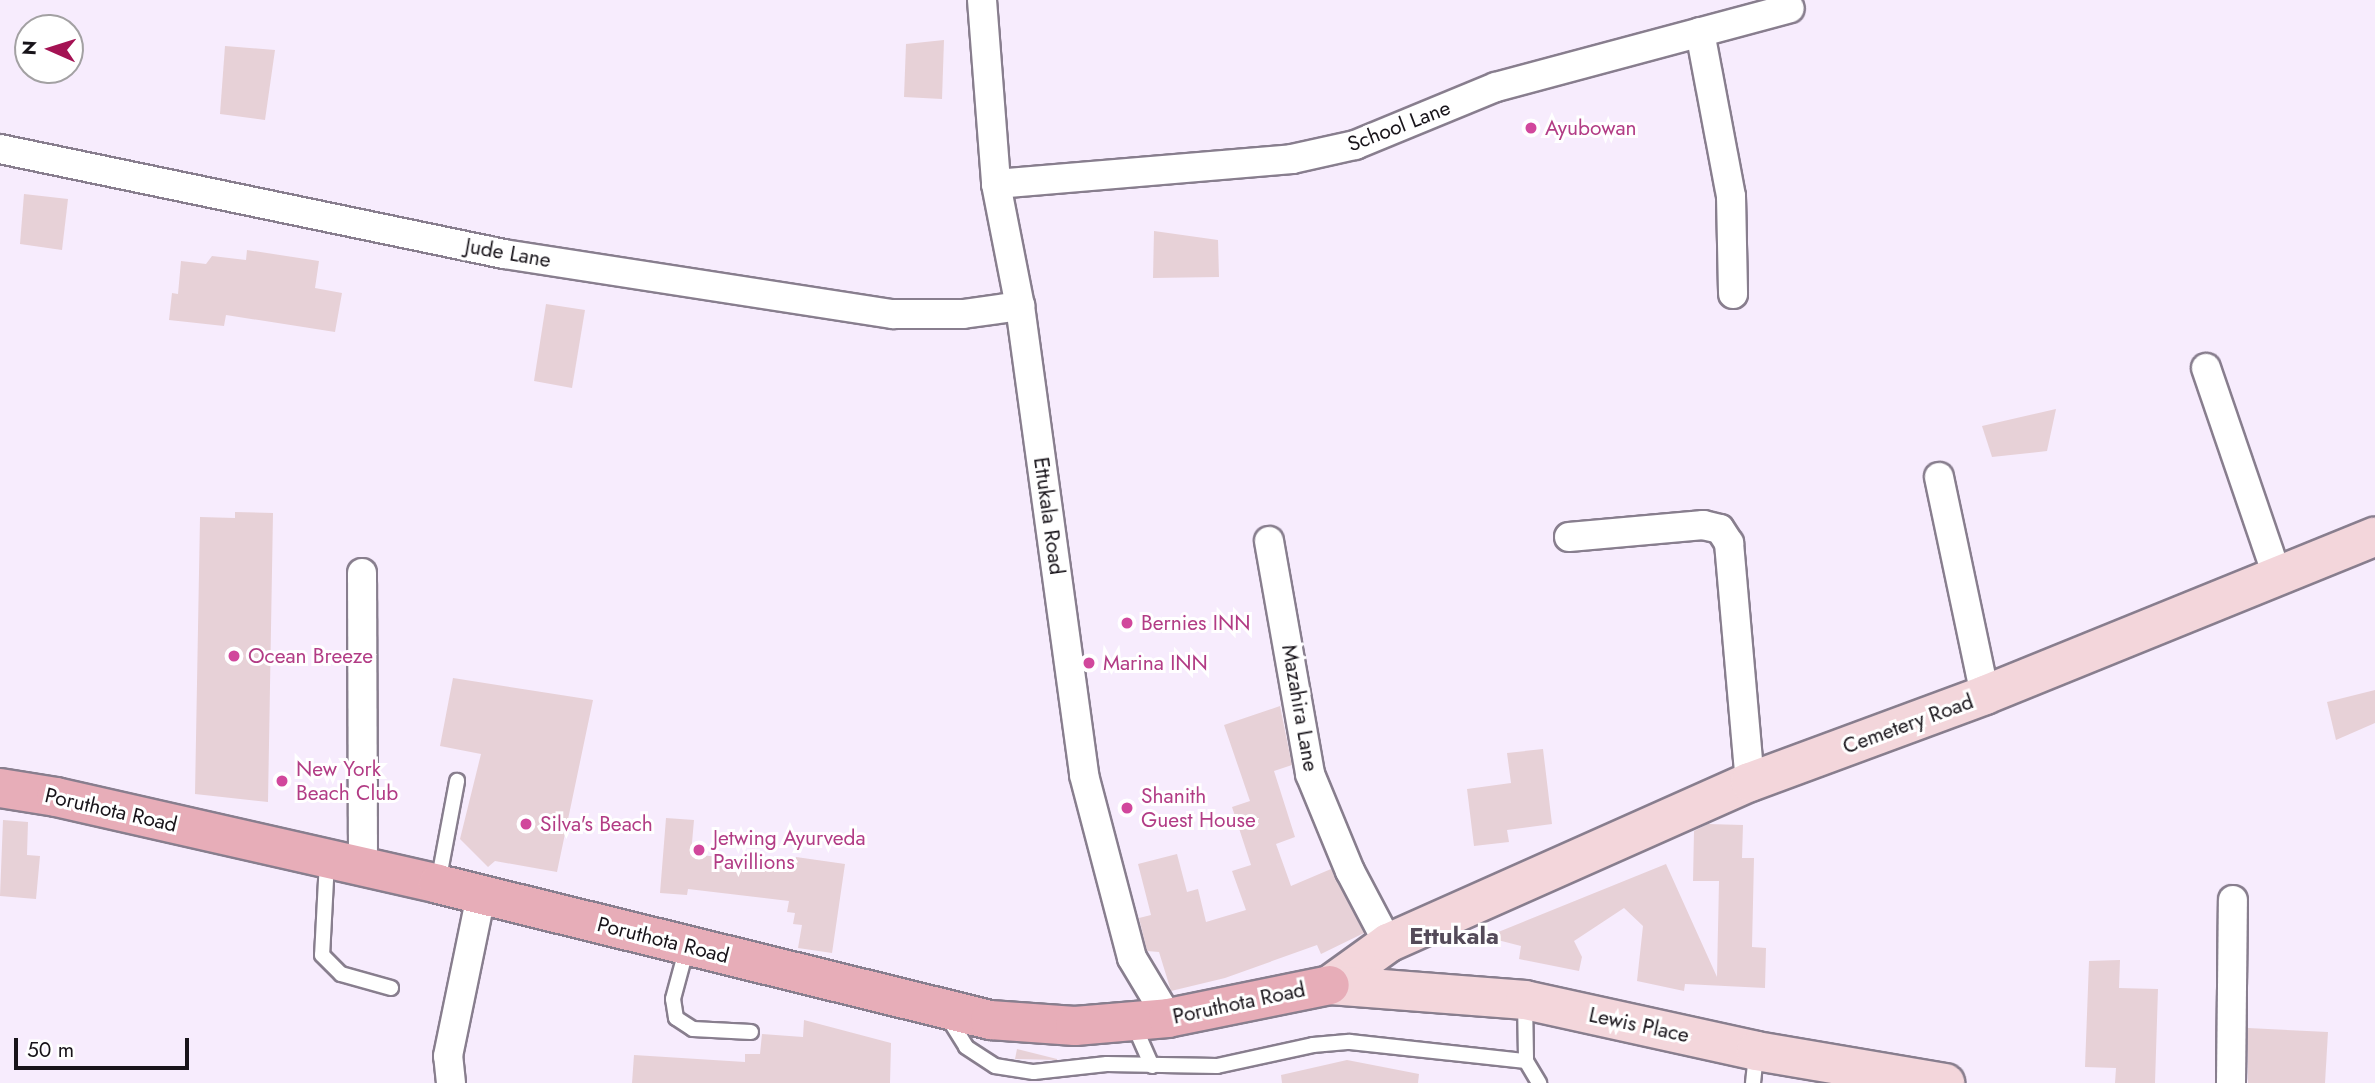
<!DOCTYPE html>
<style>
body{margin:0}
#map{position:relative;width:2375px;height:1083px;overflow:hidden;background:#f7ecfd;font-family:Jost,sans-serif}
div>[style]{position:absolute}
.building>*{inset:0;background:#e7d1d7}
.roads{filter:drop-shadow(2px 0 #887e8e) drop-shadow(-2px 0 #887e8e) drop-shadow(0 2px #887e8e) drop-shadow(0 -2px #887e8e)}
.lane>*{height:14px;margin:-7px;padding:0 7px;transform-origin:7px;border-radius:7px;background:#fff}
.street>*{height:28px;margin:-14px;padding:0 14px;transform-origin:14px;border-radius:14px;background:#fff}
.secondary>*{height:38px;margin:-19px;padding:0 19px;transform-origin:19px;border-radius:19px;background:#f3d6db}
.primary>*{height:38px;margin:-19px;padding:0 19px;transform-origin:19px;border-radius:19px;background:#e7adb8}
.dots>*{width:19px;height:19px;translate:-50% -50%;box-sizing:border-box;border:4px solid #fff;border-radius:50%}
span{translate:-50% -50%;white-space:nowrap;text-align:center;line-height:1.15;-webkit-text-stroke:6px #fff;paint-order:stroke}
.street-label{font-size:21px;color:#18141a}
.hotel-label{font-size:21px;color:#b23c85}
.left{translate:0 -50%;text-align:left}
.quarter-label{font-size:24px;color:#544b59;font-weight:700}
.north{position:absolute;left:14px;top:14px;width:70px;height:70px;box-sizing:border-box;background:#fff;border:2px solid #a3a1a3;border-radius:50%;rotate:273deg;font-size:19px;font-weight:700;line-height:28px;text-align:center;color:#18141a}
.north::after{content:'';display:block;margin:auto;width:24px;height:32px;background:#a41253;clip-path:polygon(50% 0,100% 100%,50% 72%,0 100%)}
.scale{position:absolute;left:14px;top:1038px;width:175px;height:32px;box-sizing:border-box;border:4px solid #18141a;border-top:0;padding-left:9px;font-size:21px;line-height:24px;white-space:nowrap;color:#18141a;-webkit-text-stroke:5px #fff;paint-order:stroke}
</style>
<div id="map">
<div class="building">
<div style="clip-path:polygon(944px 40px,942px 99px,904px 97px,906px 44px)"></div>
<div style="clip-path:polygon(225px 46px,275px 50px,265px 120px,220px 114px)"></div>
<div style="clip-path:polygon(24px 194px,68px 199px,62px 250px,20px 244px)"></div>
<div style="clip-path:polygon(1154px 231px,1218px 240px,1219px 277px,1153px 278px)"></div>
<div style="clip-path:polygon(247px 250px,319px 261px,315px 288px,342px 293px,335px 332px,226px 315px,224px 326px,169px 320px,172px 293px,178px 294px,181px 261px,206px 264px,212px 256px,246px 260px)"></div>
<div style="clip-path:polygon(546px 304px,585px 310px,572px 388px,534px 381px)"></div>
<div style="clip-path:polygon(2056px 409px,2047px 451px,1992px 457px,1982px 426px)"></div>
<div style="clip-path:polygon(235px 512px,273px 513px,268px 802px,195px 794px,200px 517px,235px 518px)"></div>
<div style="clip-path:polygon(453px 678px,593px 700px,557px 872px,495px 861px,488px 867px,460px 839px,481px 754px,440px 746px)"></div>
<div style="clip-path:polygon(2375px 690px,2375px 723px,2336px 740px,2327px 702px)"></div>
<div style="clip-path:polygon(1280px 706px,1292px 765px,1274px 771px,1295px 837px,1276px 844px,1291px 886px,1331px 869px,1364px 933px,1321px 954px,1317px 945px,1225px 978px,1171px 991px,1159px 952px,1147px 951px,1139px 918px,1151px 915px,1138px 864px,1177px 854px,1187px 892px,1198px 889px,1206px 922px,1246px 910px,1232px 871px,1251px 865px,1232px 807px,1250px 801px,1224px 725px)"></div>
<div style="clip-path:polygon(1543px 749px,1552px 824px,1507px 830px,1509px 842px,1474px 846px,1467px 789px,1511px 783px,1507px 753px)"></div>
<div style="clip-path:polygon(666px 818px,694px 820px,691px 854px,795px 865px,796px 857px,845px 864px,832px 953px,798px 948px,802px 925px,793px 924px,795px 913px,787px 912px,789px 901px,688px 889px,687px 895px,660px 893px)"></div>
<div style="clip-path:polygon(3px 820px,28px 822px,27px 855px,40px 856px,36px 899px,0 896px)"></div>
<div style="clip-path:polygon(1708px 824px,1743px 825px,1742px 858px,1754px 858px,1752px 947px,1766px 948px,1765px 988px,1685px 984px,1684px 991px,1637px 981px,1643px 926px,1624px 908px,1574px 941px,1582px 957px,1579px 971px,1519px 959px,1521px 946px,1486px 937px,1666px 864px,1717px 977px,1719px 881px,1693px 881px,1694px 831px)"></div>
<div style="clip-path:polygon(2120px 960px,2119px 988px,2158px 989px,2155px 1083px,2115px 1083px,2116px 1068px,2085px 1067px,2089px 961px)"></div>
<div style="clip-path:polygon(804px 1020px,891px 1043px,890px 1083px,632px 1083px,634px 1055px,745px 1062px,745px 1054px,760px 1054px,762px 1034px,803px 1037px)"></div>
<div style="clip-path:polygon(2248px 1028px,2328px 1032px,2325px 1083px,2248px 1083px)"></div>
<div style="clip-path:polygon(1017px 1049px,1057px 1059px,1057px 1060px,1015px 1059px)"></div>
<div style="clip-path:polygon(1347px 1060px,1419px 1074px,1418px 1083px,1282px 1083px,1281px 1075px)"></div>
</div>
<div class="roads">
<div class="lane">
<div style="left:327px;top:861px;width:94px;rotate:93deg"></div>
<div style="left:322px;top:955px;width:27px;rotate:45deg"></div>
<div style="left:341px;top:974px;width:52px;rotate:15.6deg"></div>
<div style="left:438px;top:883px;width:104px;rotate:-79.4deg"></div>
<div style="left:687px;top:947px;width:54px;rotate:105.1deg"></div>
<div style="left:673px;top:999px;width:19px;rotate:81deg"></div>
<div style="left:676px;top:1018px;width:20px;rotate:33deg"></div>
<div style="left:693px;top:1029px;width:58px;rotate:3deg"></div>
<div style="left:1525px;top:1001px;width:60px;rotate:89deg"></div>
<div style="left:1526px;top:1061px;width:26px;rotate:59deg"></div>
<div style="left:947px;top:1016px;width:36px;rotate:58deg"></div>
<div style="left:966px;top:1047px;width:35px;rotate:33deg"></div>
<div style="left:995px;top:1066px;width:39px;rotate:9deg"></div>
<div style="left:1034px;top:1072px;width:73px;rotate:-6.3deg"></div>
<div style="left:1107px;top:1064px;width:110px;rotate:1deg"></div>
<div style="left:1217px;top:1066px;width:98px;rotate:-12.3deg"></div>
<div style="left:1313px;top:1045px;width:37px;rotate:-5deg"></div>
<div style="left:1350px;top:1042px;width:177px;rotate:6.2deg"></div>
<div style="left:1133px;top:1023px;width:47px;rotate:66.2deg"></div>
<div style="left:1753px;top:1083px;width:31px;rotate:-84deg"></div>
</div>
<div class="street">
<div style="left:982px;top:0;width:185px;rotate:85.6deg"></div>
<div style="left:996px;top:184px;width:124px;rotate:78.9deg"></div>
<div style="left:1020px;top:306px;width:473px;rotate:82.2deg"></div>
<div style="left:1084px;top:775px;width:189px;rotate:75.3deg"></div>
<div style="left:1132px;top:958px;width:70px;rotate:59deg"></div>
<div style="left:1700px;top:32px;width:167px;rotate:79.3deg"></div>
<div style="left:1731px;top:196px;width:98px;rotate:88.8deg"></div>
<div style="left:0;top:149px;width:515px;rotate:11.77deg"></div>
<div style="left:504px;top:254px;width:394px;rotate:8.8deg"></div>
<div style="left:893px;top:314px;width:70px"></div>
<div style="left:963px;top:314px;width:58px;rotate:-8deg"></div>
<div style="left:996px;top:184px;width:297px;rotate:-4.8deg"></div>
<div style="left:1292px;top:159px;width:65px;rotate:-12.5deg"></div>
<div style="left:1355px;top:145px;width:152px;rotate:-22.4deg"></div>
<div style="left:1496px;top:87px;width:304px;rotate:-15deg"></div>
<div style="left:2206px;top:368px;width:222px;rotate:71.1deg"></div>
<div style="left:1939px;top:477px;width:223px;rotate:78.1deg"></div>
<div style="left:1569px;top:537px;width:135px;rotate:-5.1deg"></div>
<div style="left:1703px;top:525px;width:17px;rotate:13deg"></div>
<div style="left:1720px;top:529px;width:17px;rotate:57deg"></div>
<div style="left:1729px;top:543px;width:240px;rotate:85deg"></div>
<div style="left:1269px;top:541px;width:237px;rotate:80deg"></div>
<div style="left:1310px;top:774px;width:105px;rotate:67.6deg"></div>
<div style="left:1350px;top:871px;width:81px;rotate:62.2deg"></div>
<div style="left:362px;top:573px;width:295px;rotate:89.8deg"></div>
<div style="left:451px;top:1083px;width:27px;rotate:-96deg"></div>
<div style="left:448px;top:1056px;width:164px;rotate:-78.4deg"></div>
<div style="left:2231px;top:1083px;width:183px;rotate:-89.4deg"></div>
</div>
<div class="secondary">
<div style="left:1330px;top:985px;width:72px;rotate:-35.9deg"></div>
<div style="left:1388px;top:943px;width:396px;rotate:-24deg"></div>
<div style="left:1750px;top:782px;width:251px;rotate:-20.3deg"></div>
<div style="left:1985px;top:695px;width:421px;rotate:-22.1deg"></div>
<div style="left:1330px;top:985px;width:196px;rotate:4.4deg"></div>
<div style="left:1525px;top:1000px;width:237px;rotate:12.4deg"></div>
<div style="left:1756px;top:1051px;width:192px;rotate:9.6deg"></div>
</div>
<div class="primary">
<div style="left:0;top:788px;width:57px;rotate:9.1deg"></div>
<div style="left:56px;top:797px;width:392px;rotate:12.8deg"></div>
<div style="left:438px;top:884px;width:569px;rotate:13.84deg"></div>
<div style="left:990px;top:1020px;width:85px;rotate:4deg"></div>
<div style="left:1075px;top:1026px;width:93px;rotate:-4.9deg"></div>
<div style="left:1168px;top:1018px;width:165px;rotate:-11.5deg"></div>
</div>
</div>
<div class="dots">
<div style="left:1531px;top:128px;background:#d1479c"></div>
<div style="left:1127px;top:623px;background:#d1479c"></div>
<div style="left:234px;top:656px;background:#d1479c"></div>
<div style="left:1089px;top:663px;background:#d1479c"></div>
<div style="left:282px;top:781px;background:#d1479c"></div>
<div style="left:1127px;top:808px;background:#d1479c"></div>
<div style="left:526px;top:824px;background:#d1479c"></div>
<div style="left:699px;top:850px;background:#d1479c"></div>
</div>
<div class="street-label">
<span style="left:1399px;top:126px;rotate:-21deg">School Lane</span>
<span style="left:508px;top:253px;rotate:10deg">Jude Lane</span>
<span style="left:1049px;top:516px;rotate:82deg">Ettukala Road</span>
<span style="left:1300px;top:708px;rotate:80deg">Mazahira Lane</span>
<span style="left:1908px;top:724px;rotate:-20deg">Cemetery Road</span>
<span style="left:111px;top:810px;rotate:13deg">Poruthota Road</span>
<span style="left:663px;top:940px;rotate:14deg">Poruthota Road</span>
<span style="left:1239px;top:1003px;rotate:-12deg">Poruthota Road</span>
<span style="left:1639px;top:1025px;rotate:12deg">Lewis Place</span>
</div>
<div class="hotel-label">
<span class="left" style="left:1545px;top:128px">Ayubowan</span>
<span class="left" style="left:1141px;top:623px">Bernies INN</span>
<span class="left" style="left:248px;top:656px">Ocean Breeze</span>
<span class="left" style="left:1103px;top:663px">Marina INN</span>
<span class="left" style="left:296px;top:781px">New York<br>Beach Club</span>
<span class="left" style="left:1141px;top:808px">Shanith<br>Guest House</span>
<span class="left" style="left:540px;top:824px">Silva's Beach</span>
<span class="left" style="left:713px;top:850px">Jetwing Ayurveda<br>Pavillions</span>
</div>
<div class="quarter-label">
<span style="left:1454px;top:936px">Ettukala</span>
</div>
<div class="north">N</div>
<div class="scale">50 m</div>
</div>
